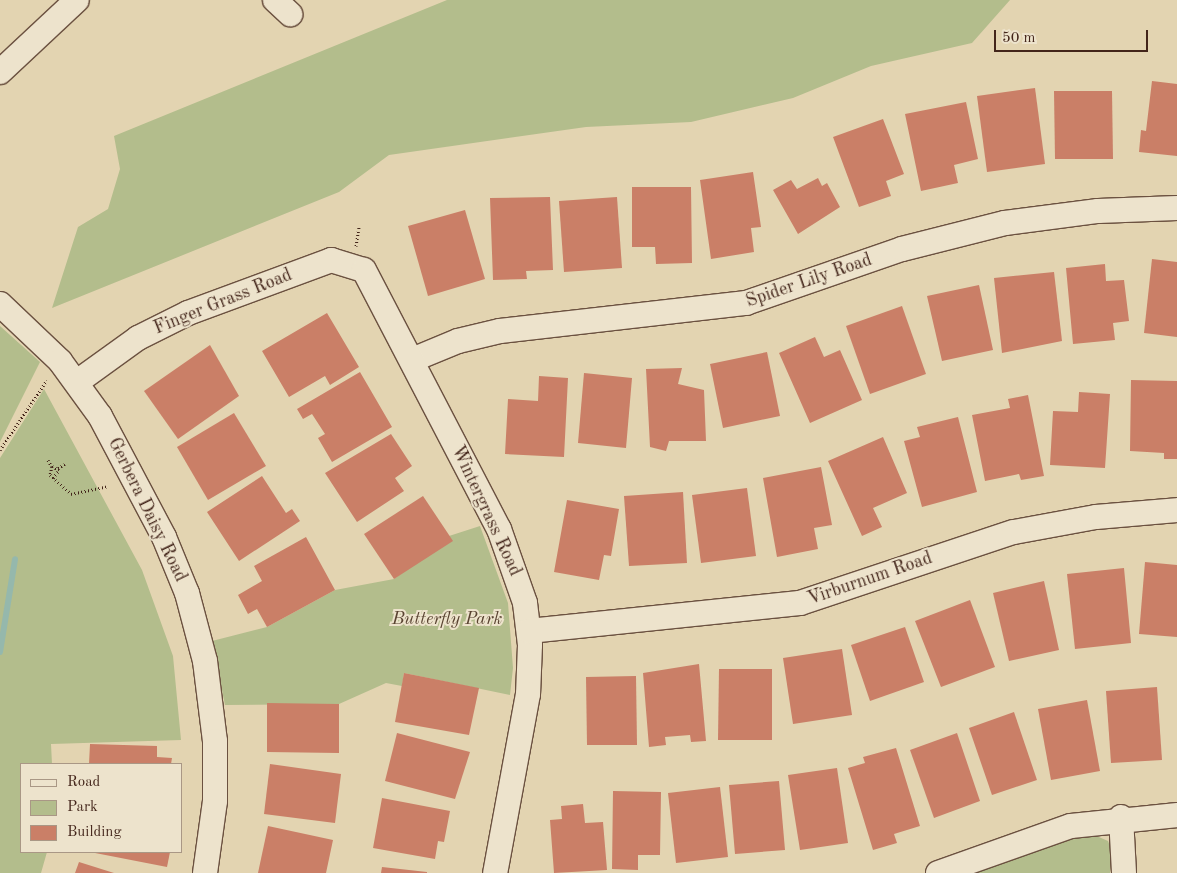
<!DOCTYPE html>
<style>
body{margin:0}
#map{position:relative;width:1177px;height:873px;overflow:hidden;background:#e3d4b1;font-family:"Old Standard TT",serif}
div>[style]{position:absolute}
.green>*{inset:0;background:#b3bd8c}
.stream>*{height:6px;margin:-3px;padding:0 3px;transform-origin:3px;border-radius:3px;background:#95b8ac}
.building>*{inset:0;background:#ca7f67}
.path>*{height:3px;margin-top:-1.5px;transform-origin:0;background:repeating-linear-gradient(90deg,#43251a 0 1px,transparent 0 3.5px)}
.roads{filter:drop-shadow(1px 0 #6b5140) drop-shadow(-1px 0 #6b5140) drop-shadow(0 1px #6b5140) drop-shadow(0 -1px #6b5140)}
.street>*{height:24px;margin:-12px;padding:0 12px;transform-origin:12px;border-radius:12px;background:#ede3cc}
span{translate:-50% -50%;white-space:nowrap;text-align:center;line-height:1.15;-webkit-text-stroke:4px #ede3cc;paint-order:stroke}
.street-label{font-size:18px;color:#43251a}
.park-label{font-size:18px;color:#594331;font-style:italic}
.legend{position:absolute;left:20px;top:763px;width:162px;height:90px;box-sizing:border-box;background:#ede3cc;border:1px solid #a99785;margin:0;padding:6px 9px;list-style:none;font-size:15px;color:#43251a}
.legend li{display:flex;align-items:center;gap:10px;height:25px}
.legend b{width:25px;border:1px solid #a99785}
.scale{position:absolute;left:994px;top:30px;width:154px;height:22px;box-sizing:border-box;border:2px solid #43251a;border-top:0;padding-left:6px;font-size:15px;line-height:18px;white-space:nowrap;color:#43251a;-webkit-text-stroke:4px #ede3cc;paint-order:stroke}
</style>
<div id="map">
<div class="green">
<div style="clip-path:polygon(447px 0,1010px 0,972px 43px,871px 66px,793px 98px,691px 122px,586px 127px,389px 155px,339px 192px,52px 308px,78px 227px,108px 209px,120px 169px,114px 136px)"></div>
<div style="clip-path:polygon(0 326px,40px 362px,0 442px)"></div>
<div style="clip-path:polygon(44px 389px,142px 570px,173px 656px,181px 740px,51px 744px,52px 764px,21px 764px,21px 852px,47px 852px,41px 873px,0 873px,0 458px)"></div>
<div style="clip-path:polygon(480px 526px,508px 603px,513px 668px,510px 695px,404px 673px,402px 686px,386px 683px,339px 704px,225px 705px,212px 641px,267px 627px,335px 590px,394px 579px,449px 536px)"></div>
<div style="clip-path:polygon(1092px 834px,1108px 841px,1112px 852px,1110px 873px,976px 873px,1033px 848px)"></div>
</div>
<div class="stream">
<div style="left:0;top:652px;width:94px;rotate:-80.8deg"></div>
</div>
<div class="building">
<div style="clip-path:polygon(1152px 81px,1177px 84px,1177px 156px,1139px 152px,1141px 130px,1146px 131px)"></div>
<div style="clip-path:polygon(1035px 88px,1045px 164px,987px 172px,977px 96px)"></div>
<div style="clip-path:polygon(1054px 91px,1112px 91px,1113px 159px,1055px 159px)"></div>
<div style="clip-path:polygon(966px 102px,978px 159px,954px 165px,958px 183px,921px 191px,905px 114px)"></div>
<div style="clip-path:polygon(883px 119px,904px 174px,886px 181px,891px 196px,859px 207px,833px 137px)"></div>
<div style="clip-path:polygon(753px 172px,761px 227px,751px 228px,754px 252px,711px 259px,700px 180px)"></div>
<div style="clip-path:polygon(818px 178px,822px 186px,827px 183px,840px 207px,798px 234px,773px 190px,791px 180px,797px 189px)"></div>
<div style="clip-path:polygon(632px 187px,691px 187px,692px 263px,656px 264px,655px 247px,632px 247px)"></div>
<div style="clip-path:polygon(550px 197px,553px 270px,526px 271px,527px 279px,493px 280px,490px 198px)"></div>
<div style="clip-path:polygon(617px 197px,622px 268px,564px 272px,559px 201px)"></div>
<div style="clip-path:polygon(465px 210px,485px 279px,428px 296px,408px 226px)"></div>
<div style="clip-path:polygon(1152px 259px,1177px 262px,1177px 337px,1144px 333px)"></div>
<div style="clip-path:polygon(1105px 264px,1106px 281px,1124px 280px,1129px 321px,1113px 323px,1115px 340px,1073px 344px,1066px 268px)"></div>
<div style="clip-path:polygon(1054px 272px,1062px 341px,1002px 353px,994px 278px)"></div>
<div style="clip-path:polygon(979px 285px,993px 350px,942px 361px,927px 296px)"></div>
<div style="clip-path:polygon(902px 306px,926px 374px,870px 394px,846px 326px)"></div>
<div style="clip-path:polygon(327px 313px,359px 367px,330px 385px,325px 376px,289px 397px,262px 351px)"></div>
<div style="clip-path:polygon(815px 337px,824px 357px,840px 350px,862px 400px,810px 423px,779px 353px)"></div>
<div style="clip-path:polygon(210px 345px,239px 396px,178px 439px,144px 391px)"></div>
<div style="clip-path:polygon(767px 352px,780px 416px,723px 428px,710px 364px)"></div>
<div style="clip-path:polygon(682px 368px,678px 384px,704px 390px,706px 441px,669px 441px,666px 451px,650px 447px,646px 369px)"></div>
<div style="clip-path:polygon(360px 372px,392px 427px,332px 462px,318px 438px,325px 434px,312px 414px,303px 419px,297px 409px)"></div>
<div style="clip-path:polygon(584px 373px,632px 378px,626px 448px,578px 443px)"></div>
<div style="clip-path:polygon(539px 376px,568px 378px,564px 457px,505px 454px,508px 399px,538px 401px)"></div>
<div style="clip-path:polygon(1131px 380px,1177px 381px,1177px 459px,1164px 459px,1164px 453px,1130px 451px)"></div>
<div style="clip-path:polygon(1079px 392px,1110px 394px,1105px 468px,1050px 465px,1053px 411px,1078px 412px)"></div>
<div style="clip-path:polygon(1028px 395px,1044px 476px,1021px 480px,1019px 474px,985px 481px,972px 415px,1010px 408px,1008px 399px)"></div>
<div style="clip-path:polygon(234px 413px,266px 466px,208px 500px,177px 447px)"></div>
<div style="clip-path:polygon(958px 417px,977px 492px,922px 507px,904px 441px,920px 437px,917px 427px)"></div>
<div style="clip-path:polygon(391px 434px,412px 466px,395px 478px,404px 491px,357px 522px,325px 473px)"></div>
<div style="clip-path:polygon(883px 437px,907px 493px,873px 508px,882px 527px,862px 536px,828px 461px)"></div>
<div style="clip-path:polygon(821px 467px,832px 525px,814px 528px,818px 549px,777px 557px,763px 478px)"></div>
<div style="clip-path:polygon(262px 476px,286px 513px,292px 509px,300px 521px,239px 561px,207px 512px)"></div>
<div style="clip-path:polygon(747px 488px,756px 556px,701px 563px,692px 495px)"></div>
<div style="clip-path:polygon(683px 492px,687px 563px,629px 566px,624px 496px)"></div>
<div style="clip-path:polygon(423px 496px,453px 541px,394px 579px,364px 534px)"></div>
<div style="clip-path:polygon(567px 500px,619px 509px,611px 556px,604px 555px,599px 580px,554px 572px)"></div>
<div style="clip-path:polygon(306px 537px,335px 590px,267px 627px,257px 609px,248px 614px,238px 595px,262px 581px,254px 566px)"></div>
<div style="clip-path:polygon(1145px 562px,1177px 565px,1177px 637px,1139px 634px)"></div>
<div style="clip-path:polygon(1124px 568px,1131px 643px,1075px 649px,1067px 574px)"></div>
<div style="clip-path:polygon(1044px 581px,1059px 650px,1009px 661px,993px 593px)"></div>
<div style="clip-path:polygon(970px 600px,995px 667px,941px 687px,915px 621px)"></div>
<div style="clip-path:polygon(905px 627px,924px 682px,870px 701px,851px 645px)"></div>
<div style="clip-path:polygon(842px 649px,852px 715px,793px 724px,783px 658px)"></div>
<div style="clip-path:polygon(699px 664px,706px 741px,691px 742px,690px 735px,665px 737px,666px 745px,649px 747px,643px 673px)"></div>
<div style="clip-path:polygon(719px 669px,772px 669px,772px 740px,718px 740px)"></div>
<div style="clip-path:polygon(404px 673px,479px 688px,469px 735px,395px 722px)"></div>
<div style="clip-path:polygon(636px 676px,637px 745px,587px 745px,586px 677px)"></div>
<div style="clip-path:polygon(1157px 687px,1162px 760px,1111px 763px,1106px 691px)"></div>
<div style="clip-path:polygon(1087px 700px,1100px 771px,1051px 780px,1038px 709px)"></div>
<div style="clip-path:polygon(267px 703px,339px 704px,339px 753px,267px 752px)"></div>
<div style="clip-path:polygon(1014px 712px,1037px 780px,992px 795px,969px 728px)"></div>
<div style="clip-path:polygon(397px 733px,470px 752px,455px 799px,385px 781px)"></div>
<div style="clip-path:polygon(957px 733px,980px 801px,934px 818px,910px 750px)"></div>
<div style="clip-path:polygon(90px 744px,157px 746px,157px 757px,172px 758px,171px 764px,89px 764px)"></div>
<div style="clip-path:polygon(896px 748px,920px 826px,894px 834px,897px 843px,873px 850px,848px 768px,865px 763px,863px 757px)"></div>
<div style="clip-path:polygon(270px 764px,341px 774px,335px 823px,264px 814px)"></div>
<div style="clip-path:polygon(837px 768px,848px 843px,800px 850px,788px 775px)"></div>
<div style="clip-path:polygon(779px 781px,785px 850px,735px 854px,729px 785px)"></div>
<div style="clip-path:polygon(720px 787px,728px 857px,676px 863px,668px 793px)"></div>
<div style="clip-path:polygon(613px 791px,661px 792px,660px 855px,638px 855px,638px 870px,612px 869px)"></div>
<div style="clip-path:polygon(382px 798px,450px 811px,444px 842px,438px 841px,435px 859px,373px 848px)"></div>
<div style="clip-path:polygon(583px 804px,585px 823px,603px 822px,607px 870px,554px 873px,550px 820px,562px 819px,561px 806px)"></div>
<div style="clip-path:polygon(268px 826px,333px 840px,326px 873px,258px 873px)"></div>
<div style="clip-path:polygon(90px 852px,170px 852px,167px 867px)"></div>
<div style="clip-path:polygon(79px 862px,114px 873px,75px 873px)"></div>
<div style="clip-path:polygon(382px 867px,427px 872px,427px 873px,381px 873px)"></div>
</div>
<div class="path">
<div style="left:356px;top:246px;width:19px;rotate:-81deg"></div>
<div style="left:0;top:450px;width:84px;rotate:-56.1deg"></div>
<div style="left:48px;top:460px;width:8px;rotate:60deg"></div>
<div style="left:58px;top:468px;width:8px;rotate:-30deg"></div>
<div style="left:53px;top:478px;width:10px;rotate:-53deg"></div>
<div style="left:59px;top:470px;width:8px;rotate:-150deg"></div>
<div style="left:52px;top:466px;width:9px;rotate:103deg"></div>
<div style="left:50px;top:475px;width:28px;rotate:42deg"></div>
<div style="left:71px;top:494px;width:38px;rotate:-12deg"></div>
</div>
<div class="roads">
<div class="street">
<div style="left:275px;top:0;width:21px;rotate:43deg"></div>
<div style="left:0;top:72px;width:105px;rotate:-43.1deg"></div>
<div style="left:0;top:304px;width:83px;rotate:43.5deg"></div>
<div style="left:60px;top:361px;width:68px;rotate:54deg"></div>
<div style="left:100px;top:416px;width:137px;rotate:62.1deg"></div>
<div style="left:164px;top:537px;width:61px;rotate:67.7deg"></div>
<div style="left:187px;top:593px;width:70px;rotate:75.2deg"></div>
<div style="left:205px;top:661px;width:81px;rotate:82.9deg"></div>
<div style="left:215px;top:741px;width:60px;rotate:90deg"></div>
<div style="left:215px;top:801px;width:73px;rotate:97.9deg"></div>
<div style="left:412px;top:360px;width:50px;rotate:-22.4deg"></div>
<div style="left:458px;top:341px;width:43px;rotate:-13.4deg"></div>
<div style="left:500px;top:331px;width:248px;rotate:-6.5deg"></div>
<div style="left:746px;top:303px;width:165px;rotate:-19.1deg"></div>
<div style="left:902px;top:249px;width:106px;rotate:-14.2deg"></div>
<div style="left:1005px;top:223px;width:94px;rotate:-7.4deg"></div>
<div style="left:1098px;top:211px;width:79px;rotate:-2.2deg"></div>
<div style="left:77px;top:382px;width:75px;rotate:-35.8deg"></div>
<div style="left:138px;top:338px;width:56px;rotate:-26.6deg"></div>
<div style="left:188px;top:313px;width:153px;rotate:-20.3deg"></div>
<div style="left:331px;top:260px;width:34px;rotate:17deg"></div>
<div style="left:364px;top:270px;width:292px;rotate:62.5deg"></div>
<div style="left:499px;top:529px;width:78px;rotate:70.6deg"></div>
<div style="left:525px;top:603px;width:42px;rotate:83.2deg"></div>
<div style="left:530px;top:645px;width:49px;rotate:92.3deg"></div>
<div style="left:528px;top:694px;width:182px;rotate:100.4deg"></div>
<div style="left:529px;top:631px;width:272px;rotate:-5.9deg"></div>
<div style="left:800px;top:603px;width:225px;rotate:-18.4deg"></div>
<div style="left:1014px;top:532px;width:83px;rotate:-10.4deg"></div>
<div style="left:1096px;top:517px;width:81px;rotate:-4.9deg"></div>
<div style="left:1121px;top:817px;width:56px;rotate:86.9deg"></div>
<div style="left:938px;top:873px;width:141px;rotate:-19.5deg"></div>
<div style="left:1071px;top:826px;width:107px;rotate:-5.9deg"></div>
</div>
</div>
<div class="street-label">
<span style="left:809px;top:281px;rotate:-19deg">Spider Lily Road</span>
<span style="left:223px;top:302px;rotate:-22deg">Finger Grass Road</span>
<span style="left:147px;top:510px;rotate:64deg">Gerbera Daisy Road</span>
<span style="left:486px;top:511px;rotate:65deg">Wintergrass Road</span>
<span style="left:870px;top:579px;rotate:-19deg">Virburnum Road</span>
</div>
<div class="park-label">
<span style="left:447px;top:619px">Butterfly Park</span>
</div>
<ul class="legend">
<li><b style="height:6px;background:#ede3cc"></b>Road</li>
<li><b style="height:14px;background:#b3bd8c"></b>Park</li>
<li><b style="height:14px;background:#ca7f67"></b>Building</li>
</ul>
<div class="scale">50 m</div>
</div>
